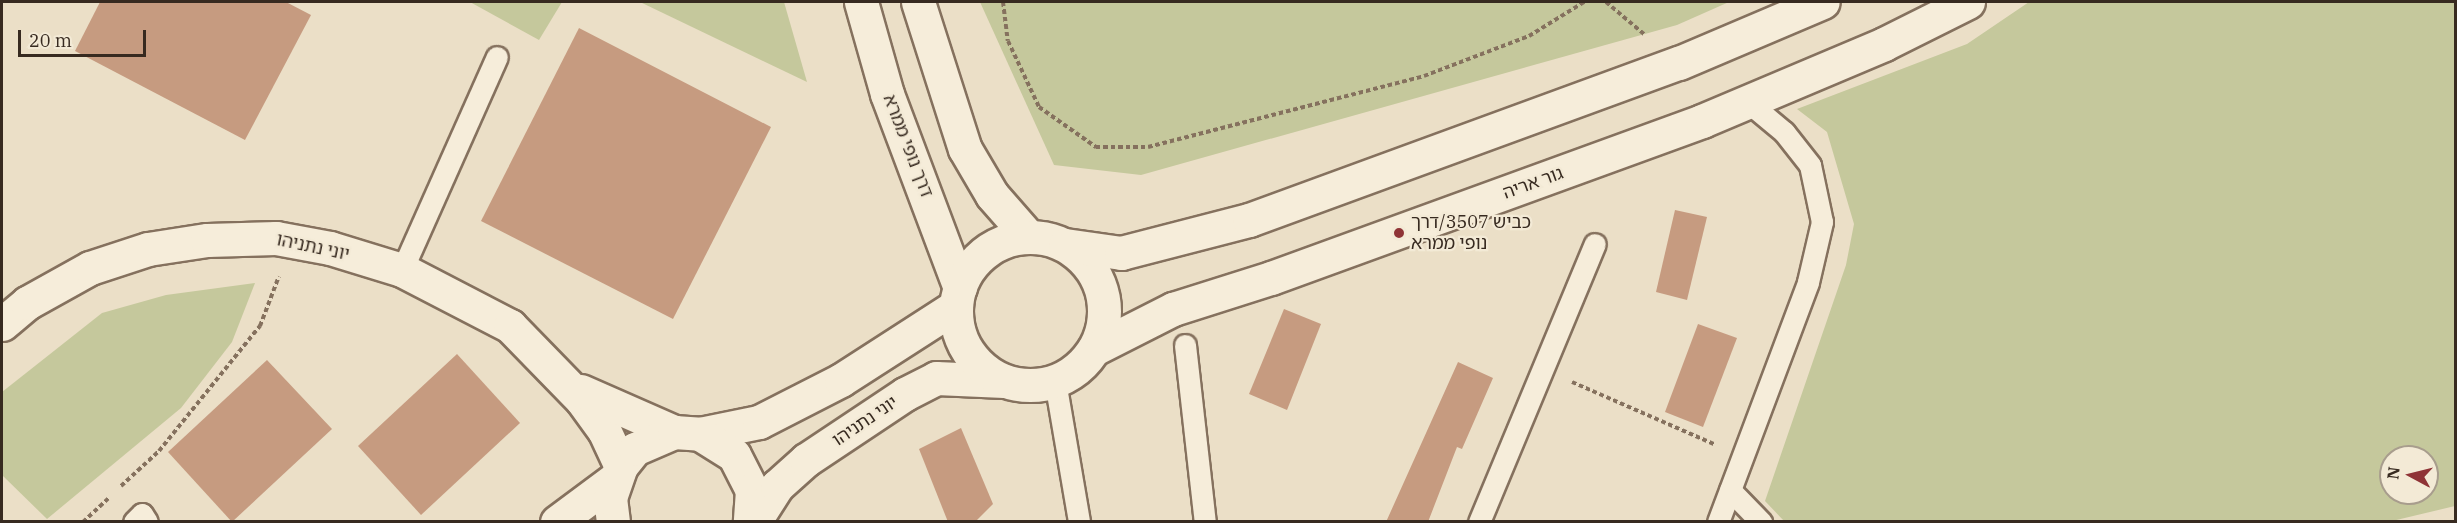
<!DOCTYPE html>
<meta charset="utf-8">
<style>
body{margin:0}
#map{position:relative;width:2457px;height:523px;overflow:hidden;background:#ebdfc7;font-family:"IBM Plex Serif","Noto Sans Hebrew",serif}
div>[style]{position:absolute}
.green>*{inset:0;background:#c5c89c}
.building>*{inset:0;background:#c69b80}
.path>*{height:4px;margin-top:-2px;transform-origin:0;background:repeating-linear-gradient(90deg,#85715e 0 4.5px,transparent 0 7.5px)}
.roads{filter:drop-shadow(2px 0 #85715e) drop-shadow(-2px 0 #85715e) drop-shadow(0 2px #85715e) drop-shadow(0 -2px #85715e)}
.service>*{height:21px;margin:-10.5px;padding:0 10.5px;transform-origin:10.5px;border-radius:10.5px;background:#f6edda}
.minor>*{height:33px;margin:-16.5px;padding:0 16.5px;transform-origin:16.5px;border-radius:16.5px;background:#f6edda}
.tertiary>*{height:33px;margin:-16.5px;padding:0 16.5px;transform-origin:16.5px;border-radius:16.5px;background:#f6edda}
.secondary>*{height:33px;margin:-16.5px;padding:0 16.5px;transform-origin:16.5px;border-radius:16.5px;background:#f6edda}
.secondary>.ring{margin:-16.5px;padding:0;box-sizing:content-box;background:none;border:33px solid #f6edda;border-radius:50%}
.dots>*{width:16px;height:16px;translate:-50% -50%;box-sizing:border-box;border:3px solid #f3ead6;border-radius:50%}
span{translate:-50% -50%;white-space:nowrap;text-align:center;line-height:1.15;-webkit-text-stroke:4.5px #f3ead6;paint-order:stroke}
.street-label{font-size:18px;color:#372a20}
.poi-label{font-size:18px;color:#372a20}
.left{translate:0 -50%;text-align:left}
.frame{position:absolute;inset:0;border:3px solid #372a20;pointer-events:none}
.north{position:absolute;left:2379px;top:445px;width:60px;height:60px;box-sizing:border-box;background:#f3ead6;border:2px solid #a89d8d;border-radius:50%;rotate:277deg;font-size:16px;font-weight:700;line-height:24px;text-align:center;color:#372a20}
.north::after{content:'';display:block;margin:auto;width:21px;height:27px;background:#8f3336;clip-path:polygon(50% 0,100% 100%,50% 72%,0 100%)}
.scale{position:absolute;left:18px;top:30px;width:128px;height:27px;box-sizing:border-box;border:3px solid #372a20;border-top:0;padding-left:8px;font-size:18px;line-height:21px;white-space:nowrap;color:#372a20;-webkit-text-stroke:4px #f3ead6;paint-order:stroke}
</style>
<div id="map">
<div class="green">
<div style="clip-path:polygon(470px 2px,562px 2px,539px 40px)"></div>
<div style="clip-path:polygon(640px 2px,784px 2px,807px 82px)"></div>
<div style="clip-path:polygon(980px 2px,1729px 2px,1677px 25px,1141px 175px,1054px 165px)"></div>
<div style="clip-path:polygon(evenodd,2029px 2px,2455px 2px,2455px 506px,2388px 522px,1785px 522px,1765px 501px,1846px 265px,1854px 224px,1827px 132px,1797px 109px,1967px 44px,2029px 2px,2391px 457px,2427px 457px,2427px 493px,2391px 493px,2391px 457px)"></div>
<div style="clip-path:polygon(255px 283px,232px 342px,181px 408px,47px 519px,2px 475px,2px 392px,102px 313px,166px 295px)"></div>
</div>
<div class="building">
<div style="clip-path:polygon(100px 2px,286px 2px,311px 15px,245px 140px,75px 51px)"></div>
<div style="clip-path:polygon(579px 28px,771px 127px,673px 319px,481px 221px)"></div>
<div style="clip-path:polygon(1675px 210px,1707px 217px,1687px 300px,1656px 292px)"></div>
<div style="clip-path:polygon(1284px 309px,1321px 324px,1287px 410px,1249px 394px)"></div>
<div style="clip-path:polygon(1698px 324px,1737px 338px,1703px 427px,1665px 412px)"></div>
<div style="clip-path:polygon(457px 354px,520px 423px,421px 515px,358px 446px)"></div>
<div style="clip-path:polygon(267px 360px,332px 429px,232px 522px,168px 452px)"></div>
<div style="clip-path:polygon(1458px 362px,1493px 378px,1462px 449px,1457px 447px,1428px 522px,1386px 522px)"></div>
<div style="clip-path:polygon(961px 428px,993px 504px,975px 522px,948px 522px,919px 449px)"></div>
</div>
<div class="path">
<div style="left:1003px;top:2px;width:39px;rotate:83deg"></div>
<div style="left:1008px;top:41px;width:73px;rotate:64.8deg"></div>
<div style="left:1039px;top:107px;width:70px;rotate:35.1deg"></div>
<div style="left:1096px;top:147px;width:52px"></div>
<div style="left:1148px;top:147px;width:285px;rotate:-14.4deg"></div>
<div style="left:1424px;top:76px;width:112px;rotate:-20.9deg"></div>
<div style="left:1529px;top:36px;width:65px;rotate:-31.7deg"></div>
<div style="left:1606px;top:2px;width:50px;rotate:40.1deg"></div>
<div style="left:1572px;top:382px;width:155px;rotate:23.6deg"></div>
<div style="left:121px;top:486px;width:52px;rotate:-42.6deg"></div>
<div style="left:159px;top:451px;width:161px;rotate:-51.1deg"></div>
<div style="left:260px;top:326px;width:53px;rotate:-69.2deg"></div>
<div style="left:83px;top:522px;width:35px;rotate:-43deg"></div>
</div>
<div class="roads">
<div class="service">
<div style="left:402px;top:270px;width:233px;rotate:-66deg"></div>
<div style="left:1185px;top:345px;width:178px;rotate:83.6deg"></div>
<div style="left:1055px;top:381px;width:143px;rotate:80.3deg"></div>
<div style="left:1730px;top:490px;width:45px;rotate:45.9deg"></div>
<div style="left:134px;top:522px;width:11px;rotate:-45deg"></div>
<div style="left:142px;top:514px;width:9px;rotate:58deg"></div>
<div style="left:1479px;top:522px;width:301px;rotate:-67.4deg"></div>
<div style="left:1718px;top:522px;width:256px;rotate:-69.4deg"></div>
<div style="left:1808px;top:282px;width:62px;rotate:-76.9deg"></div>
<div style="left:1822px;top:222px;width:58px;rotate:-101.9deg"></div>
<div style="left:1810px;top:165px;width:42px;rotate:-128.2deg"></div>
<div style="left:1784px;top:132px;width:47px;rotate:-140.2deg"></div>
</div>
<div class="minor">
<div style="left:2px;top:324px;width:33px;rotate:-40deg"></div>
<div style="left:27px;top:303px;width:72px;rotate:-29.1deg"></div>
<div style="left:90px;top:268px;width:61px;rotate:-18.1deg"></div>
<div style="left:148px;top:249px;width:60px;rotate:-8.7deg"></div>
<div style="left:207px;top:240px;width:69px;rotate:-1.7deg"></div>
<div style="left:276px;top:238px;width:55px;rotate:10.5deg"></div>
<div style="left:330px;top:248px;width:75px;rotate:17deg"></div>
<div style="left:402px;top:270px;width:122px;rotate:27.4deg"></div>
<div style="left:510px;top:326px;width:103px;rotate:45.8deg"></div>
<div style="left:582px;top:400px;width:37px;rotate:54deg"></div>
<div style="left:604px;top:430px;width:40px;rotate:65deg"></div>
<div style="left:581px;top:391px;width:102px;rotate:23.8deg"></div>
</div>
<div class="tertiary">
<div style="left:700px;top:434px;width:60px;rotate:-11.5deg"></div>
<div style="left:759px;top:422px;width:92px;rotate:-27.1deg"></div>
<div style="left:841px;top:380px;width:137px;rotate:-32.8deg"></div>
<div style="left:557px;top:522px;width:72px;rotate:-36.6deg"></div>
<div style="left:613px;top:522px;width:24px;rotate:-97deg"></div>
<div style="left:610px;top:498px;width:34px;rotate:-71deg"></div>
<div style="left:621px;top:466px;width:22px;rotate:-51deg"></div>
<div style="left:635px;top:449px;width:43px;rotate:-23.6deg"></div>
<div style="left:674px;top:432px;width:26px;rotate:4deg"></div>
<div style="left:700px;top:434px;width:40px;rotate:32deg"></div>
<div style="left:734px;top:455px;width:39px;rotate:63deg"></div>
<div style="left:752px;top:490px;width:32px;rotate:94deg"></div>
<div style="left:754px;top:522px;width:43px;rotate:-57.4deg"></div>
<div style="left:777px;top:486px;width:39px;rotate:-42deg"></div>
<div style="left:806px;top:460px;width:119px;rotate:-33.7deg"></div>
<div style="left:905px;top:394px;width:35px;rotate:-27deg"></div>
<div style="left:936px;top:378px;width:68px;rotate:2.5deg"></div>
</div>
<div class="secondary">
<div style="left:861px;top:2px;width:96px;rotate:74.2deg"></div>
<div style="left:887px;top:94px;width:207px;rotate:69.4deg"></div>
<div style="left:918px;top:2px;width:154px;rotate:72.3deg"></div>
<div style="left:965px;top:149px;width:53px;rotate:59.6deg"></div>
<div style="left:992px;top:195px;width:55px;rotate:48.7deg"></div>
<div class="ring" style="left:956px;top:237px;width:115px;height:115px"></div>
<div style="left:1065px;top:245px;width:57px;rotate:8.1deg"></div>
<div style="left:1121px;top:253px;width:132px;rotate:-14.5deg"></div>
<div style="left:1249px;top:220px;width:458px;rotate:-20.1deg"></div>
<div style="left:1679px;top:63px;width:156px;rotate:-23deg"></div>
<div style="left:1094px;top:349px;width:89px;rotate:-26.9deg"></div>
<div style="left:1173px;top:309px;width:103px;rotate:-17.6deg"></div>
<div style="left:1271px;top:278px;width:459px;rotate:-20deg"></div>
<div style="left:1702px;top:121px;width:198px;rotate:-22.9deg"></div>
<div style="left:1884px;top:44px;width:94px;rotate:-26.6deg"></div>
</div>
</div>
<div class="dots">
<div style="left:1399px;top:233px;background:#8f3336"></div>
</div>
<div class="street-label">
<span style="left:908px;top:146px;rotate:69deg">דרך נופי ממרא</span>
<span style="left:1533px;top:183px;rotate:-20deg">גור אריה</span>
<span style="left:313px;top:247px;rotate:12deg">יוני נתניהו</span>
<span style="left:865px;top:421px;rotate:-34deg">יוני נתניהו</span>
</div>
<div class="poi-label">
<span class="left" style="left:1411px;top:233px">כביש 3507/דרך<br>נופי ממרא</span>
</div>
<div class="frame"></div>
<div class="north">N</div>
<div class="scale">20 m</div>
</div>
